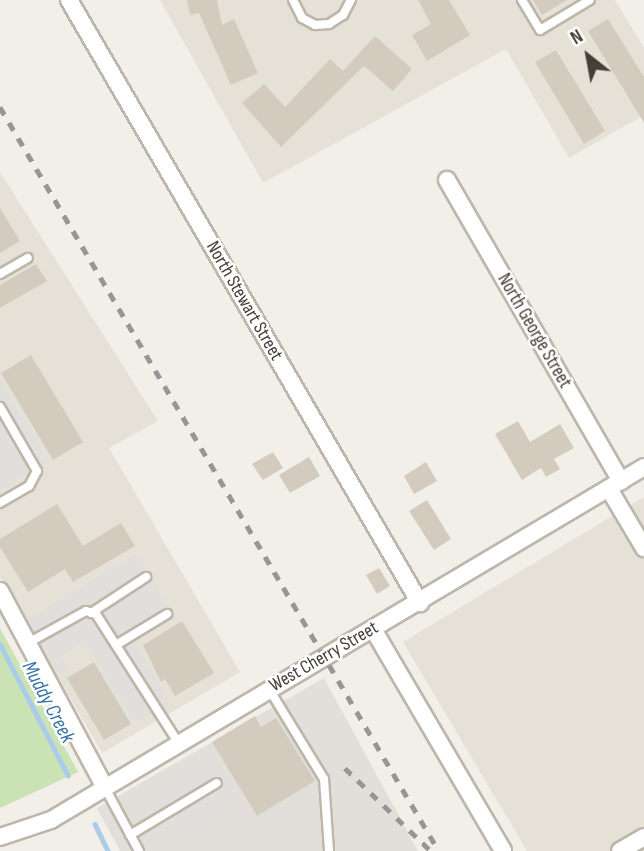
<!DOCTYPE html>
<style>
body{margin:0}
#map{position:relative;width:644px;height:851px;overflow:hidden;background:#f2efe8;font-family:"Sofia Sans Condensed",sans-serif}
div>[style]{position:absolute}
.residential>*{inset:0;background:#e5e1d6}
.industrial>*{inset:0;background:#e2ded9}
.green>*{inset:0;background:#cbe2b4}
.parking>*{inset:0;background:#e1dfdc}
.stream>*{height:4.5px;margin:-2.25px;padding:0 2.25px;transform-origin:2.25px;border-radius:2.25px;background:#aacce9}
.building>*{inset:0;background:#d3ccbe}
.roads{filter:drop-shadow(2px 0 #bdb7ab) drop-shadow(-2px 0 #bdb7ab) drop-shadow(0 2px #bdb7ab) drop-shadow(0 -2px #bdb7ab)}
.lane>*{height:8px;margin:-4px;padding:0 4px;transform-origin:4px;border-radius:4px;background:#fff}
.street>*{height:16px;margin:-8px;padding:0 8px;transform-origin:8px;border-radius:8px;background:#fff}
.rail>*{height:4.5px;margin-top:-2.25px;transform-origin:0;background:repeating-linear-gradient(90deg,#969696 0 9px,transparent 0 18px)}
span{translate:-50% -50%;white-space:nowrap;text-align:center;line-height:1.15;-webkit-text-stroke:5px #fff;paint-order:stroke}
.street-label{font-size:19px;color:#454037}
.water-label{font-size:21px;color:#3b73a6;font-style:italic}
.north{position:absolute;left:553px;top:21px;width:70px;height:70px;-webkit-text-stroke:5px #fff;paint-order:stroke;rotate:329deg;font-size:19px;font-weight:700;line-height:28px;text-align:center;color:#454037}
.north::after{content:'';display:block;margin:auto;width:24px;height:32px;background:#454037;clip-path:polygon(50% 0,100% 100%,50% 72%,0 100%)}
</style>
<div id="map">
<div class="residential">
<div style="clip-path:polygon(160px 0,615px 0,644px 48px,644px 115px,569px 158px,506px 49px,263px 183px)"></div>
<div style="clip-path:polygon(0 172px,158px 421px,109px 448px,240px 672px,102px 753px,0 577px)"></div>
<div style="clip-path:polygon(644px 497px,644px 851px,527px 851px,403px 642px)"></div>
</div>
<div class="industrial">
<div style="clip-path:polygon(324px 678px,418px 851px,120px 851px,97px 808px)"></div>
</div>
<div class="green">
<div style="clip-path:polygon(0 628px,78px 772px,0 808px)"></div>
</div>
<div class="parking">
<div style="clip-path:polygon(0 379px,49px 462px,0 491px)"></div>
<div style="clip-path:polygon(137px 553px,175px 617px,134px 642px,170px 702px,134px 723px,85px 641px,61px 656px,69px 671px,60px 676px,26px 620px)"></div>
<div style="clip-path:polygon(213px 755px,240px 800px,179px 837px,152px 792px)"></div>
</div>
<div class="stream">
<div style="left:0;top:644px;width:148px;rotate:62.6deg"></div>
<div style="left:95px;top:824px;width:30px;rotate:64deg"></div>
</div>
<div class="building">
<div style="clip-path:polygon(187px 0,217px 0,222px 25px,234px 19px,258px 73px,231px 85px,199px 13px,190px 15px)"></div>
<div style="clip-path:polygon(418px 0,449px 0,470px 35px,427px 61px,412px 35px,431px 24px)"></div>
<div style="clip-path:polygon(533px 0,567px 0,542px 15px)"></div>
<div style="clip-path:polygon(608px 19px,644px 77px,644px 123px,588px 31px)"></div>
<div style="clip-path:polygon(375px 36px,412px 69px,393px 91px,364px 66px,281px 147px,242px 103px,264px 84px,285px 107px,330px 59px,343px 71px)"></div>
<div style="clip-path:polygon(556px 50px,605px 131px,584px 144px,535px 62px)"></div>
<div style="clip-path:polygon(0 208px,20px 241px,0 253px)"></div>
<div style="clip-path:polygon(36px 264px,47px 281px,0 308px,0 285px)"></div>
<div style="clip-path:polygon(31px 355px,83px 442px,53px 460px,1px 373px)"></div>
<div style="clip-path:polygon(518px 421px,530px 442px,560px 424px,574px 448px,554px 459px,560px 469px,546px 477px,541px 468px,522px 480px,495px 434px)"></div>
<div style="clip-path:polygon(273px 452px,283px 468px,263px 480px,252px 464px)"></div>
<div style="clip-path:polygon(309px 457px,320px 476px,290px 493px,279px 475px)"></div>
<div style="clip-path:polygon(426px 462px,437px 481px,414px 494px,404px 476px)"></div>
<div style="clip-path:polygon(427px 500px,451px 539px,434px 550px,409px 511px)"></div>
<div style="clip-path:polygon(57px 504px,83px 546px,121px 523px,135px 546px,73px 582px,65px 569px,28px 592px,0 547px,0 539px)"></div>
<div style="clip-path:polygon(379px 568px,390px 586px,377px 594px,366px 575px)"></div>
<div style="clip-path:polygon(182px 621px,214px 673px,175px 696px,165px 679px,161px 682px,143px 645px)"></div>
<div style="clip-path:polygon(94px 662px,131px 724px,104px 740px,67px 678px)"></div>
<div style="clip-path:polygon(255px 716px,261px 727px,276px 718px,315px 781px,257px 816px,212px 742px)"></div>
</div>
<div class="roads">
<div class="lane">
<div style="left:293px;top:0;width:20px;rotate:63deg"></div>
<div style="left:302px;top:18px;width:15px;rotate:28deg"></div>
<div style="left:315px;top:25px;width:14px;rotate:-4deg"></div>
<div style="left:329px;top:24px;width:17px;rotate:-33deg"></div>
<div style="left:343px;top:15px;width:17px;rotate:-62deg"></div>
<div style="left:522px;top:0;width:35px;rotate:59deg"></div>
<div style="left:540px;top:30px;width:58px;rotate:-31deg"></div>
<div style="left:0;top:274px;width:32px;rotate:-30deg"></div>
<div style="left:0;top:407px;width:74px;rotate:60deg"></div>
<div style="left:37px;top:471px;width:17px;rotate:118deg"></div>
<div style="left:29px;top:486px;width:34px;rotate:150deg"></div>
<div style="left:91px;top:613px;width:66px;rotate:-33.2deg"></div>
<div style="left:28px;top:643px;width:66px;rotate:-28.9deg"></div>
<div style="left:86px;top:611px;width:10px;rotate:17deg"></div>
<div style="left:96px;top:614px;width:152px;rotate:57.4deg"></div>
<div style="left:116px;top:645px;width:60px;rotate:-31.3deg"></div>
<div style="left:269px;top:689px;width:105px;rotate:58.6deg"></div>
<div style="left:324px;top:779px;width:72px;rotate:86deg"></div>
<div style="left:104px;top:786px;width:74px;rotate:61.7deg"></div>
<div style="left:130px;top:835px;width:101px;rotate:-30.9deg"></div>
</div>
<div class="street">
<div style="left:69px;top:0;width:698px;rotate:59.8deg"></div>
<div style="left:447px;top:180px;width:348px;rotate:60deg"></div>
<div style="left:609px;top:489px;width:69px;rotate:59.3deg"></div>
<div style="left:0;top:591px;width:221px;rotate:61.9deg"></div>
<div style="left:373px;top:629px;width:257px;rotate:59.6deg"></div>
<div style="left:0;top:837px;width:54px;rotate:-18.4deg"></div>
<div style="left:51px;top:820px;width:690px;rotate:-30.76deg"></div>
<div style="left:620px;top:851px;width:28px;rotate:-30deg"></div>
</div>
</div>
<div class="rail">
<div style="left:0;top:107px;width:864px;rotate:59.46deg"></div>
<div style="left:345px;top:768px;width:120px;rotate:44deg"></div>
</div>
<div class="street-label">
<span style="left:244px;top:301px;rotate:60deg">North Stewart Street</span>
<span style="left:534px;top:331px;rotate:60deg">North George Street</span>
<span style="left:324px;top:657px;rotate:-30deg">West Cherry Street</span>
</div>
<div class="water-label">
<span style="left:48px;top:702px;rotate:62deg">Muddy Creek</span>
</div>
<div class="north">N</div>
</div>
